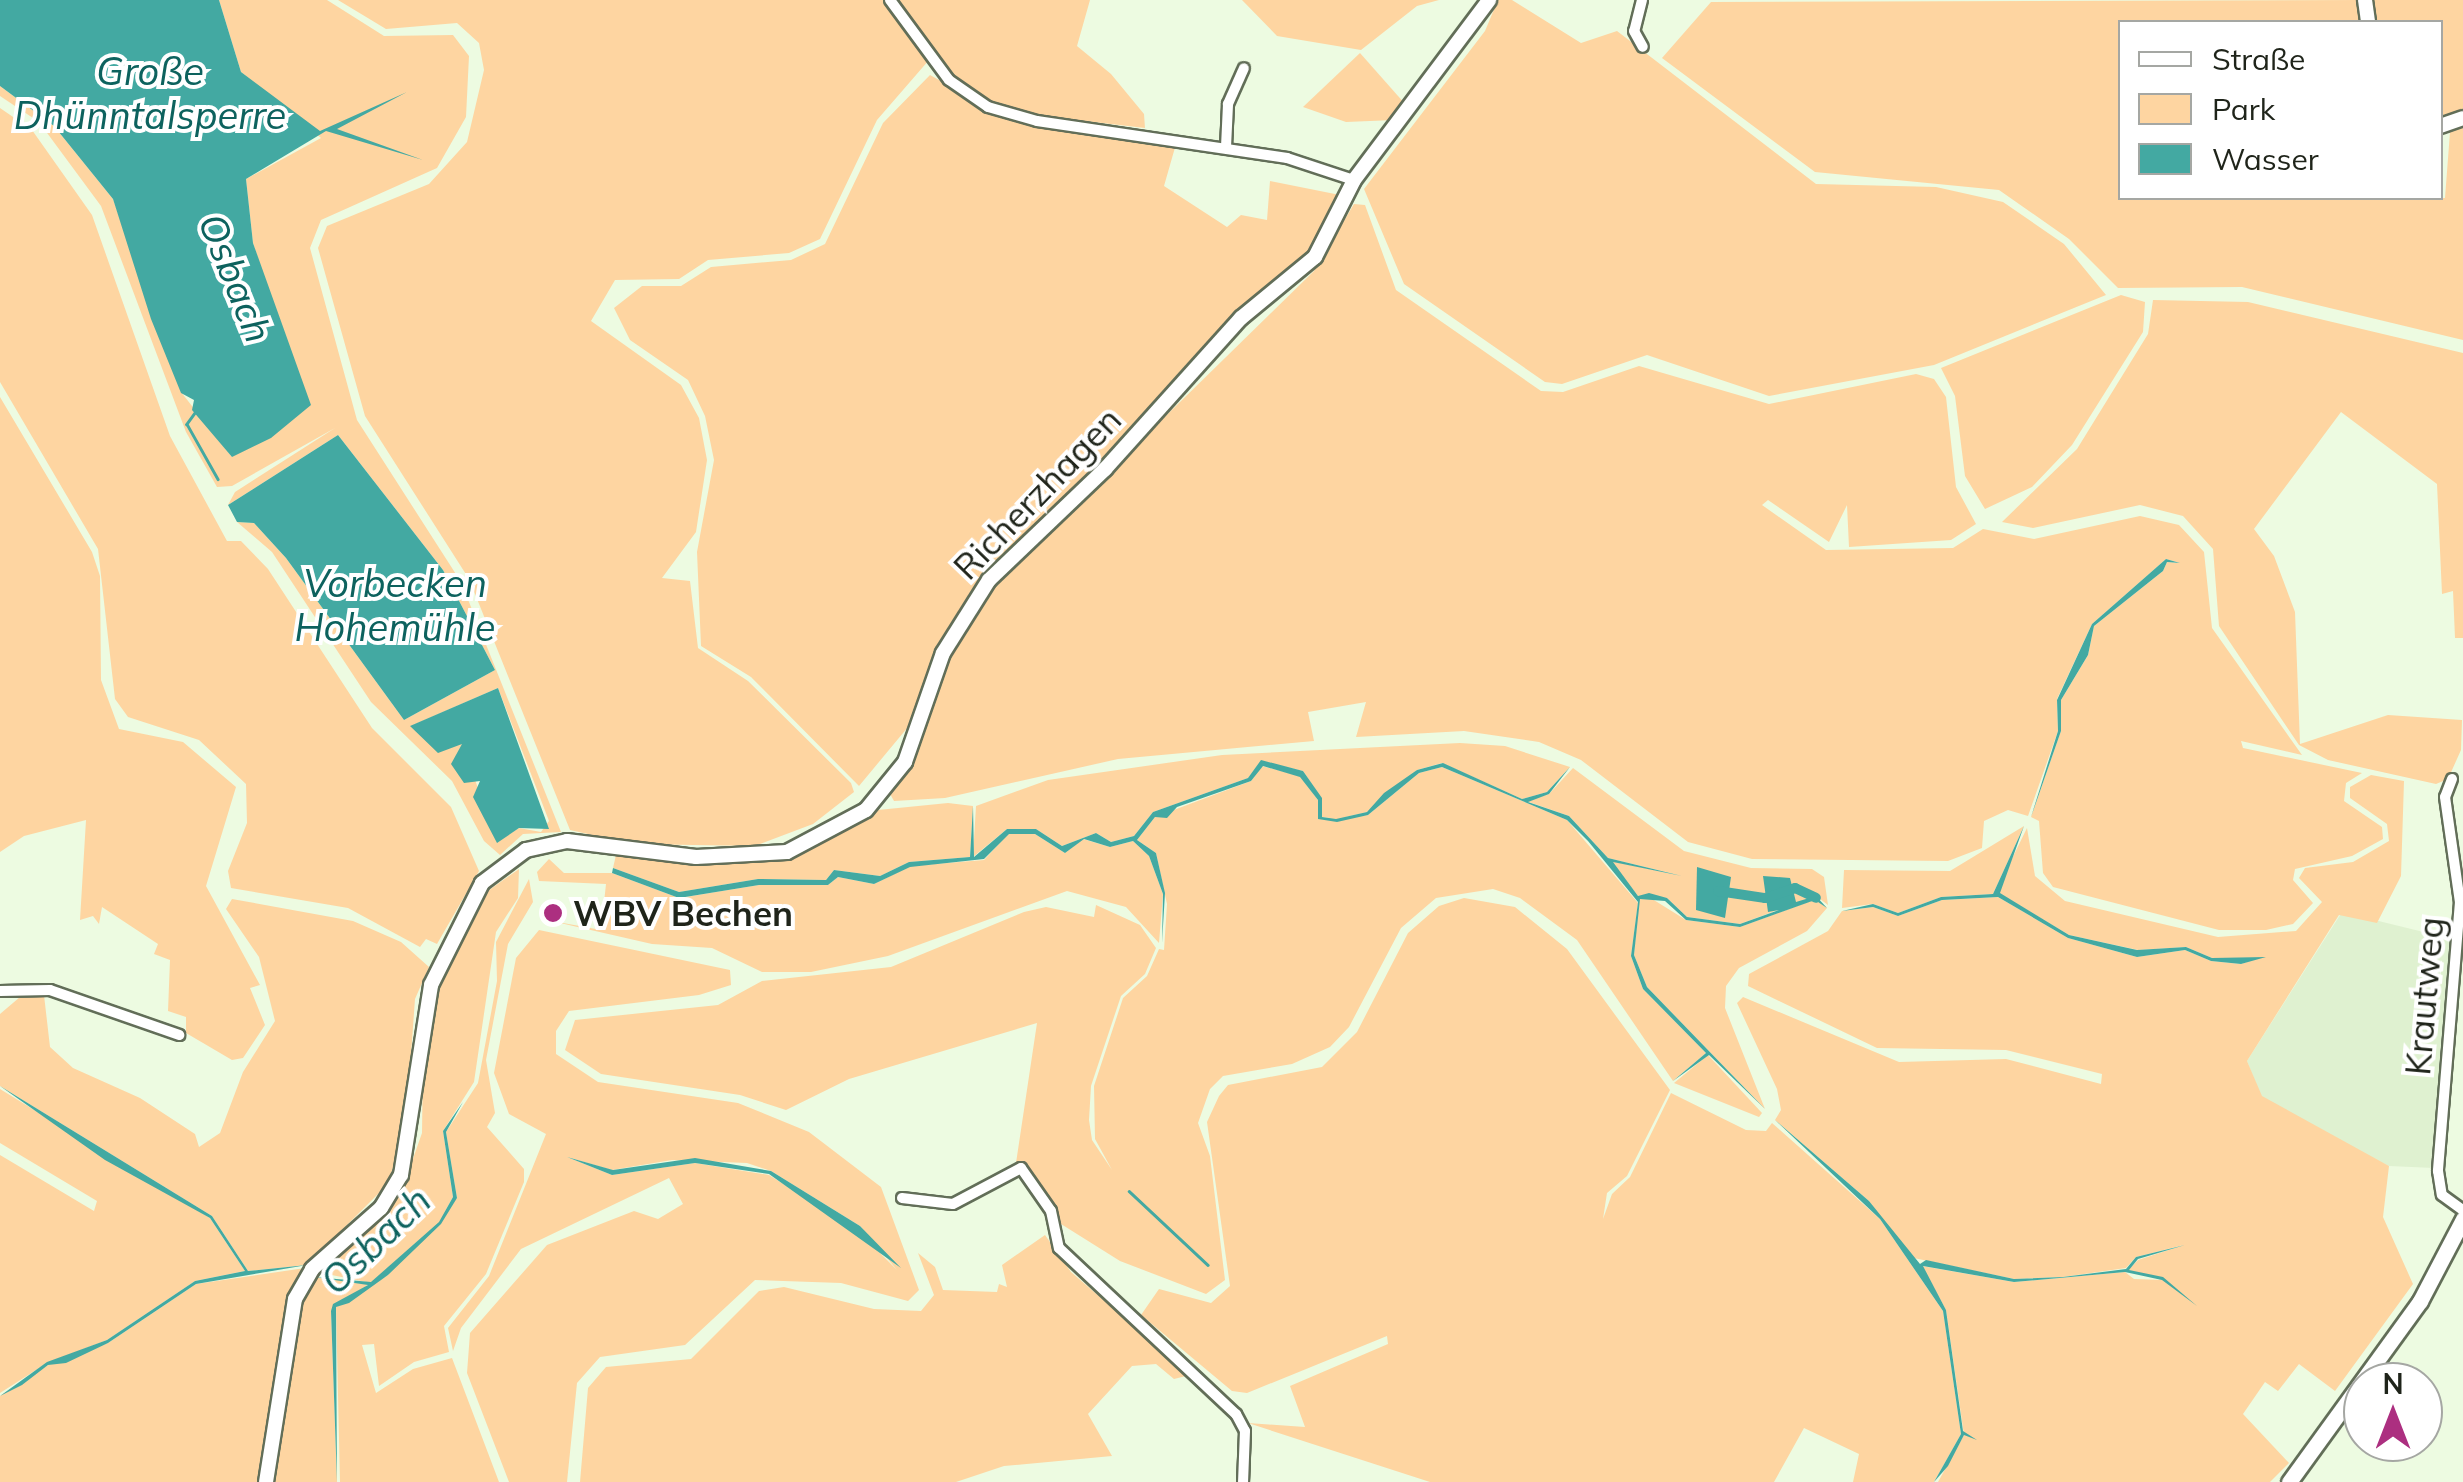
<!DOCTYPE html>
<meta charset="utf-8">
<style>
body{margin:0}
#map{position:relative;width:2463px;height:1482px;overflow:hidden;background:#edfbe1;font-family:Mulish,sans-serif}
div>[style]{position:absolute}
.built>*{inset:0;background:#dff1d0}
.green>*{inset:0;background:#fed5a1}
.water>*{inset:0;background:#43a9a2}
.stream>*{height:2.5px;margin:-1.25px;padding:0 1.25px;transform-origin:1.25px;border-radius:1.25px;background:#43a9a2}
.canal>*{height:10px;margin:-5px;padding:0 5px;transform-origin:5px;border-radius:5px;background:#43a9a2}
.roads{filter:drop-shadow(2px 0 #626e58) drop-shadow(-2px 0 #626e58) drop-shadow(0 2px #626e58) drop-shadow(0 -2px #626e58)}
.street>*{height:10px;margin:-5px;padding:0 5px;transform-origin:5px;border-radius:5px;background:#fff}
.secondary>*{height:14px;margin:-7px;padding:0 7px;transform-origin:7px;border-radius:7px;background:#fff}
.primary>*{height:15px;margin:-7.5px;padding:0 7.5px;transform-origin:7.5px;border-radius:7.5px;background:#fff}
.dots>*{width:28px;height:28px;translate:-50% -50%;box-sizing:border-box;border:5px solid #fff;border-radius:50%}
span{translate:-50% -50%;white-space:nowrap;text-align:center;line-height:1.15;-webkit-text-stroke:8px #fff;paint-order:stroke}
.street-label{font-size:35px;color:#1f241a}
.poi-label{font-size:35px;color:#1f241a;font-weight:700}
.left{translate:0 -50%;text-align:left}
.water-label{font-size:38px;color:#0d625e;font-style:italic}
.legend{position:absolute;left:2118px;top:20px;width:325px;height:180px;box-sizing:border-box;background:#fff;border:2px solid #a5a7a3;margin:0;padding:12px 18px;list-style:none;font-size:30px;color:#1f241a}
.legend li{display:flex;align-items:center;gap:20px;height:50px}
.legend b{width:50px;border:2px solid #a5a7a3}
.north{position:absolute;left:2343px;top:1362px;width:100px;height:100px;box-sizing:border-box;background:#fff;border:2px solid #a5a7a3;border-radius:50%;rotate:0deg;font-size:28px;font-weight:700;line-height:40px;text-align:center;color:#1f241a}
.north::after{content:'';display:block;margin:auto;width:35px;height:45px;background:#ac2f80;clip-path:polygon(50% 0,100% 100%,50% 72%,0 100%)}
</style>
<div id="map">
<div class="built">
<div style="clip-path:polygon(2342px 912px,2452px 939px,2434px 1168px,2389px 1166px,2352px 1148px,2261px 1096px,2247px 1061px)"></div>
</div>
<div class="green">
<div style="clip-path:polygon(evenodd,219px 0,327px 0,384px 36px,453px 35px,469px 56px,466px 117px,437px 168px,321px 220px,310px 248px,357px 420px,461px 582px,561px 832px,523px 834px,500px 855px,484px 841px,452px 781px,371px 702px,272px 552px,237px 522px,254px 523px,286px 558px,404px 720px,495px 670px,443px 570px,338px 435px,228px 505px,235px 492px,335px 428px,232px 486px,217px 487px,186px 432px,101px 206px,39px 122px,0 96px,0 86px,54px 126px,113px 199px,181px 392px,232px 457px,293px 367px,253px 243px,246px 179px,321px 138px,241px 72px,219px 0,498px 688px,549px 821px,541px 832px,519px 828px,497px 842px,462px 743px,411px 726px,498px 688px)"></div>
<div style="clip-path:polygon(338px 0,885px 0,929px 60px,877px 120px,820px 239px,789px 253px,708px 260px,679px 279px,615px 280px,591px 321px,681px 385px,699px 418px,707px 460px,696px 532px,662px 578px,690px 581px,698px 648px,748px 681px,851px 783px,854px 792px,813px 824px,755px 846px,633px 844px,570px 830px,469px 579px,365px 416px,318px 248px,327px 226px,429px 184px,467px 142px,484px 70px,479px 43px,457px 23px,386px 29px)"></div>
<div style="clip-path:polygon(895px 0,1090px 0,1077px 46px,1111px 74px,1144px 114px,1145px 128px,1025px 114px,986px 100px,946px 69px)"></div>
<div style="clip-path:polygon(1242px 0,1439px 0,1417px 6px,1361px 50px,1277px 36px)"></div>
<div style="clip-path:polygon(1498px 0,1512px 0,1581px 43px,1617px 31px,1816px 184px,1936px 187px,2003px 202px,2064px 244px,2106px 295px,1934px 365px,1769px 396px,1647px 355px,1562px 384px,1545px 382px,1404px 284px,1364px 189px,1485px 31px)"></div>
<div style="clip-path:polygon(2361px 0,2364px 22px,2120px 22px,2120px 198px,2445px 198px,2450px 132px,2463px 128px,2463px 340px,2242px 287px,2118px 288px,2069px 239px,1999px 190px,1815px 172px,1662px 58px,1711px 2px)"></div>
<div style="clip-path:polygon(2372px 0,2463px 0,2463px 109px,2441px 116px,2440px 22px,2375px 22px)"></div>
<div style="clip-path:polygon(1360px 53px,1406px 105px,1394px 120px,1346px 122px,1303px 107px)"></div>
<div style="clip-path:polygon(930px 75px,1013px 121px,1176px 144px,1164px 186px,1227px 227px,1241px 215px,1267px 220px,1270px 181px,1340px 195px,1309px 254px,1221px 330px,1089px 477px,987px 572px,949px 628px,913px 721px,859px 786px,751px 677px,701px 646px,697px 552px,714px 460px,705px 416px,688px 380px,630px 340px,614px 308px,642px 286px,681px 286px,711px 267px,791px 260px,825px 244px,883px 123px)"></div>
<div style="clip-path:polygon(0 108px,32px 130px,92px 215px,170px 436px,227px 541px,241px 541px,268px 569px,372px 728px,451px 807px,479px 871px,437px 944px,426px 939px,420px 947px,348px 908px,231px 888px,228px 871px,247px 823px,246px 784px,199px 740px,128px 717px,115px 699px,98px 549px,0 382px)"></div>
<div style="clip-path:polygon(1354px 204px,1365px 205px,1396px 290px,1541px 391px,1563px 392px,1639px 366px,1769px 404px,1916px 374px,1934px 379px,1946px 397px,1956px 487px,1976px 524px,1951px 540px,1849px 547px,1847px 505px,1829px 542px,1768px 500px,1762px 505px,1826px 550px,1953px 548px,1983px 529px,2034px 539px,2140px 516px,2179px 525px,2204px 552px,2212px 628px,2302px 755px,2241px 741px,2243px 748px,2362px 773px,2346px 783px,2344px 801px,2382px 827px,2383px 839px,2352px 856px,2295px 869px,2293px 880px,2313px 903px,2293px 924px,2266px 930px,2219px 930px,2053px 887px,2043px 873px,2039px 821px,2031px 817px,2061px 731px,2061px 700px,2088px 655px,2094px 626px,2163px 571px,2167px 562px,2180px 563px,2166px 559px,2092px 624px,2057px 699px,2058px 731px,2028px 816px,2008px 810px,1984px 821px,1982px 848px,1948px 861px,1752px 859px,1688px 842px,1581px 760px,1539px 742px,1464px 731px,1356px 737px,1366px 702px,1308px 712px,1314px 741px,1118px 759px,945px 798px,894px 801px,889px 792px,920px 741px,949px 654px,994px 584px,1314px 271px)"></div>
<div style="clip-path:polygon(2121px 295px,2145px 302px,2143px 332px,2072px 445px,2032px 487px,1985px 509px,1965px 476px,1955px 396px,1941px 368px)"></div>
<div style="clip-path:polygon(2153px 300px,2248px 302px,2463px 353px,2463px 638px,2455px 638px,2453px 591px,2442px 594px,2437px 484px,2341px 412px,2254px 529px,2274px 556px,2295px 612px,2300px 744px,2388px 715px,2462px 720px,2461px 750px,2448px 779px,2436px 784px,2328px 760px,2299px 745px,2219px 626px,2213px 549px,2183px 516px,2140px 505px,2033px 528px,2002px 522px,2077px 449px,2148px 334px)"></div>
<div style="clip-path:polygon(0 397px,92px 552px,100px 576px,101px 680px,119px 729px,183px 742px,236px 787px,206px 886px,260px 985px,250px 988px,265px 1025px,243px 1058px,232px 1060px,186px 1033px,186px 1017px,168px 1011px,170px 960px,154px 954px,158px 944px,102px 907px,99px 924px,93px 916px,80px 920px,86px 820px,24px 836px,0 852px)"></div>
<div style="clip-path:polygon(1460px 743px,1505px 746px,1570px 767px,1547px 792px,1522px 799px,1442px 763px,1417px 770px,1367px 812px,1337px 819px,1322px 817px,1322px 799px,1303px 771px,1261px 761px,1248px 778px,1153px 812px,1134px 836px,1111px 842px,1096px 833px,1062px 846px,1036px 829px,1007px 829px,973px 857px,976px 806px,1048px 780px,1222px 755px)"></div>
<div style="clip-path:polygon(1262px 766px,1300px 776px,1318px 800px,1318px 819px,1368px 815px,1419px 773px,1442px 767px,1567px 820px,1638px 903px,1631px 956px,1643px 989px,1706px 1053px,1673px 1081px,1577px 940px,1520px 898px,1493px 889px,1436px 898px,1401px 928px,1349px 1027px,1330px 1047px,1292px 1064px,1223px 1076px,1210px 1089px,1198px 1123px,1210px 1156px,1225px 1280px,1206px 1294px,1120px 1261px,1061px 1224px,1046px 1192px,1016px 1163px,1037px 1023px,849px 1079px,786px 1110px,740px 1095px,601px 1074px,565px 1050px,575px 1020px,718px 1005px,762px 981px,891px 967px,1024px 912px,1046px 907px,1094px 917px,1096px 905px,1140px 925px,1156px 948px,1145px 974px,1121px 996px,1091px 1086px,1089px 1120px,1092px 1140px,1112px 1170px,1095px 1139px,1094px 1086px,1123px 998px,1147px 976px,1159px 949px,1164px 950px,1167px 904px,1156px 853px,1137px 840px,1155px 817px,1251px 781px)"></div>
<div style="clip-path:polygon(1573px 768px,1684px 851px,1751px 868px,1812px 869px,1824px 877px,1828px 905px,1816px 896px,1740px 924px,1687px 917px,1667px 898px,1638px 896px,1611px 861px,1682px 876px,1608px 858px,1569px 816px,1526px 801px,1549px 794px)"></div>
<div style="clip-path:polygon(2371px 775px,2404px 781px,2401px 876px,2377px 923px,2339px 915px,2247px 1061px,2262px 1096px,2389px 1166px,2383px 1217px,2413px 1284px,2335px 1391px,2299px 1364px,2278px 1391px,2265px 1382px,2243px 1414px,2289px 1463px,2270px 1482px,1938px 1482px,1964px 1435px,1946px 1310px,1922px 1266px,2014px 1282px,2125px 1272px,2134px 1279px,2162px 1280px,2128px 1270px,2138px 1260px,2184px 1245px,2136px 1257px,2126px 1268px,2063px 1277px,2014px 1279px,1909px 1257px,1869px 1201px,1775px 1120px,1781px 1110px,1777px 1089px,1737px 1003px,1743px 997px,1899px 1062px,2006px 1059px,2101px 1084px,2102px 1074px,2006px 1050px,1877px 1048px,1748px 986px,1749px 974px,1828px 931px,1842px 911px,1873px 907px,1898px 916px,1942px 900px,1998px 897px,2068px 938px,2137px 957px,2185px 950px,2211px 961px,2241px 964px,2258px 958px,2212px 958px,2186px 947px,2138px 950px,2069px 935px,1999px 893px,2003px 877px,2027px 828px,2035px 876px,2065px 901px,2218px 937px,2296px 931px,2322px 902px,2299px 878px,2305px 868px,2353px 862px,2389px 841px,2387px 824px,2350px 798px,2350px 787px)"></div>
<div style="clip-path:polygon(948px 803px,973px 806px,970px 857px,909px 862px,880px 876px,834px 870px,826px 880px,758px 879px,679px 892px,613px 868px,616px 855px,696px 865px,784px 860px,878px 810px)"></div>
<div style="clip-path:polygon(2024px 826px,1993px 894px,1941px 897px,1898px 913px,1873px 904px,1842px 908px,1844px 870px,1950px 871px)"></div>
<div style="clip-path:polygon(1008px 834px,1035px 834px,1065px 853px,1083px 839px,1110px 847px,1133px 841px,1149px 856px,1163px 894px,1159px 943px,1126px 907px,1067px 891px,888px 956px,811px 972px,762px 972px,712px 948px,652px 944px,547px 920px,601px 930px,606px 884px,539px 881px,537px 872px,549px 859px,564px 873px,612px 873px,679px 898px,759px 885px,828px 885px,838px 877px,874px 884px,910px 866px,984px 860px)"></div>
<div style="clip-path:polygon(519px 869px,518px 898px,496px 932px,474px 1082px,443px 1131px,453px 1197px,439px 1222px,371px 1283px,317px 1272px,362px 1237px,402px 1190px,422px 1133px,423px 1060px,439px 977px,485px 893px)"></div>
<div style="clip-path:polygon(529px 879px,533px 902px,508px 944px,486px 1060px,495px 1113px,487px 1127px,524px 1169px,524px 1182px,486px 1274px,444px 1326px,449px 1352px,414px 1362px,379px 1386px,374px 1344px,362px 1345px,376px 1393px,413px 1369px,452px 1358px,499px 1482px,340px 1482px,336px 1307px,388px 1275px,457px 1198px,446px 1132px,478px 1083px,497px 981px,496px 942px)"></div>
<div style="clip-path:polygon(1649px 897px,1686px 920px,1740px 927px,1816px 899px,1827px 908px,1807px 931px,1739px 968px,1726px 986px,1725px 1008px,1765px 1109px,1647px 987px,1634px 955px,1639px 899px)"></div>
<div style="clip-path:polygon(1464px 898px,1515px 907px,1567px 949px,1670px 1090px,1627px 1176px,1607px 1193px,1603px 1219px,1612px 1194px,1630px 1177px,1671px 1093px,1746px 1130px,1766px 1131px,1772px 1123px,1880px 1219px,1943px 1311px,1961px 1434px,1934px 1482px,1853px 1482px,1859px 1454px,1804px 1428px,1774px 1482px,1430px 1482px,1248px 1423px,1305px 1427px,1290px 1386px,1388px 1344px,1387px 1336px,1247px 1393px,1232px 1391px,1141px 1315px,1159px 1289px,1211px 1303px,1230px 1286px,1207px 1122px,1219px 1096px,1228px 1085px,1322px 1067px,1357px 1032px,1408px 933px,1439px 906px)"></div>
<div style="clip-path:polygon(232px 899px,353px 921px,401px 942px,429px 967px,415px 999px,406px 1124px,388px 1184px,307px 1265px,248px 1271px,212px 1216px,0 1086px,0 1014px,20px 997px,44px 995px,50px 1047px,73px 1068px,140px 1098px,195px 1134px,199px 1147px,220px 1133px,243px 1072px,275px 1021px,259px 957px,226px 909px)"></div>
<div style="clip-path:polygon(evenodd,539px 930px,730px 970px,731px 985px,699px 995px,569px 1011px,556px 1031px,556px 1054px,598px 1082px,738px 1103px,809px 1132px,881px 1187px,919px 1290px,908px 1301px,841px 1283px,755px 1280px,685px 1345px,600px 1357px,577px 1383px,567px 1482px,509px 1482px,467px 1373px,470px 1333px,547px 1245px,634px 1211px,658px 1219px,683px 1204px,669px 1178px,521px 1249px,461px 1328px,453px 1351px,448px 1328px,489px 1276px,546px 1134px,509px 1114px,494px 1073px,516px 958px,539px 930px,567px 1157px,612px 1170px,672px 1160px,747px 1163px,771px 1171px,860px 1226px,897px 1270px,857px 1230px,769px 1175px,695px 1163px,612px 1175px,567px 1157px)"></div>
<div style="clip-path:polygon(1708px 1055px,1762px 1113px,1759px 1117px,1674px 1083px)"></div>
<div style="clip-path:polygon(0 1089px,210px 1218px,245px 1271px,195px 1281px,107px 1340px,47px 1363px,0 1393px,0 1155px,94px 1211px,97px 1201px,0 1143px)"></div>
<div style="clip-path:polygon(1045px 1235px,1071px 1272px,1190px 1375px,1174px 1379px,1156px 1364px,1132px 1366px,1088px 1414px,1112px 1456px,1004px 1466px,956px 1482px,580px 1482px,588px 1388px,606px 1367px,691px 1359px,759px 1291px,784px 1287px,874px 1309px,921px 1311px,934px 1295px,918px 1253px,935px 1267px,943px 1290px,997px 1292px,999px 1284px,1007px 1287px,1002px 1265px)"></div>
<div style="clip-path:polygon(305px 1268px,283px 1319px,257px 1482px,0 1482px,0 1396px,48px 1365px,108px 1343px,196px 1284px)"></div>
<div style="clip-path:polygon(314px 1277px,369px 1284px,331px 1311px,337px 1482px,270px 1482px,302px 1296px)"></div>
</div>
<div class="water">
<div style="clip-path:polygon(0 0,219px 0,241px 72px,320px 131px,407px 92px,337px 129px,423px 160px,326px 131px,246px 179px,253px 243px,311px 405px,271px 438px,232px 457px,192px 410px,194px 400px,181px 393px,151px 319px,113px 199px,54px 126px,0 86px)"></div>
<div style="clip-path:polygon(338px 435px,443px 570px,495px 670px,404px 720px,286px 558px,254px 523px,237px 522px,228px 505px)"></div>
<div style="clip-path:polygon(2166px 559px,2180px 563px,2167px 562px,2163px 571px,2094px 626px,2088px 655px,2061px 700px,2061px 731px,2031px 817px,2058px 731px,2057px 700px,2092px 624px)"></div>
<div style="clip-path:polygon(498px 688px,549px 829px,519px 828px,497px 843px,473px 797px,480px 781px,464px 783px,451px 764px,462px 744px,438px 753px,410px 726px)"></div>
<div style="clip-path:polygon(1261px 760px,1303px 771px,1322px 798px,1322px 817px,1336px 819px,1367px 812px,1384px 793px,1417px 770px,1443px 763px,1522px 799px,1547px 792px,1570px 767px,1549px 794px,1528px 802px,1569px 816px,1608px 858px,1682px 876px,1613px 862px,1638px 896px,1649px 893px,1667px 898px,1687px 917px,1740px 924px,1779px 910px,1768px 912px,1763px 876px,1790px 878px,1796px 902px,1816px 896px,1827px 908px,1815px 900px,1740px 927px,1686px 920px,1665px 901px,1640px 899px,1634px 955px,1647px 987px,1765px 1109px,1709px 1055px,1673px 1081px,1706px 1053px,1643px 989px,1631px 956px,1638px 902px,1588px 841px,1567px 820px,1442px 767px,1419px 773px,1368px 815px,1337px 822px,1318px 819px,1318px 800px,1300px 777px,1263px 766px,1251px 781px,1177px 807px,1167px 818px,1155px 817px,1137px 840px,1156px 853px,1165px 893px,1162px 943px,1163px 894px,1149px 856px,1133px 841px,1110px 847px,1084px 839px,1065px 853px,1035px 834px,1009px 834px,984px 859px,910px 867px,874px 884px,838px 877px,828px 885px,759px 885px,679px 898px,612px 873px,613px 868px,679px 892px,758px 879px,826px 880px,834px 870px,880px 876px,909px 862px,970px 857px,973px 806px,974px 857px,1007px 829px,1036px 829px,1062px 846px,1096px 833px,1111px 842px,1134px 836px,1153px 812px,1248px 778px)"></div>
<div style="clip-path:polygon(2024px 826px,2000px 893px,2069px 935px,2137px 950px,2186px 947px,2212px 958px,2266px 957px,2241px 964px,2211px 961px,2185px 950px,2137px 957px,2068px 938px,1998px 897px,1942px 900px,1898px 916px,1873px 907px,1842px 911px,1873px 904px,1898px 913px,1941px 897px,1993px 894px)"></div>
<div style="clip-path:polygon(1697px 867px,1731px 877px,1725px 918px,1696px 910px)"></div>
<div style="clip-path:polygon(0 1086px,212px 1216px,248px 1271px,307px 1265px,196px 1284px,108px 1343px,66px 1363px,48px 1365px,22px 1385px,0 1396px,47px 1362px,107px 1340px,195px 1281px,245px 1271px,210px 1218px,105px 1160px)"></div>
<div style="clip-path:polygon(463px 1102px,446px 1132px,457px 1198px,441px 1224px,388px 1275px,349px 1303px,336px 1307px,337px 1482px,331px 1311px,333px 1304px,368px 1285px,314px 1277px,371px 1282px,439px 1222px,453px 1197px,443px 1131px)"></div>
<div style="clip-path:polygon(1775px 1120px,1869px 1201px,1920px 1264px,1926px 1260px,2014px 1279px,2063px 1277px,2126px 1269px,2136px 1257px,2185px 1245px,2138px 1259px,2129px 1270px,2163px 1277px,2197px 1306px,2162px 1280px,2125px 1272px,2014px 1282px,1923px 1266px,1946px 1310px,1963px 1431px,1977px 1440px,1964px 1435px,1948px 1466px,1934px 1482px,1961px 1434px,1943px 1311px,1880px 1219px)"></div>
<div style="clip-path:polygon(567px 1157px,613px 1170px,695px 1158px,771px 1171px,860px 1226px,901px 1268px,769px 1174px,695px 1163px,612px 1175px)"></div>
</div>
<div class="stream">
<div style="left:195px;top:413px;width:14px;rotate:126deg"></div>
<div style="left:187px;top:424px;width:63px;rotate:60.6deg"></div>
<div style="left:1129px;top:1191px;width:108px;rotate:43.1deg"></div>
</div>
<div class="canal">
<div style="left:1718px;top:891px;width:48px;rotate:8.5deg"></div>
<div style="left:1765px;top:898px;width:32px;rotate:-18deg"></div>
<div style="left:1795px;top:888px;width:23px;rotate:25deg"></div>
</div>
<div class="roads">
<div class="street">
<div style="left:890px;top:0;width:99px;rotate:53.6deg"></div>
<div style="left:949px;top:80px;width:47px;rotate:34.7deg"></div>
<div style="left:988px;top:107px;width:51px;rotate:15.9deg"></div>
<div style="left:1037px;top:121px;width:253px;rotate:8.4deg"></div>
<div style="left:1287px;top:158px;width:71px;rotate:18.2deg"></div>
<div style="left:1642px;top:0;width:32px;rotate:104deg"></div>
<div style="left:1634px;top:31px;width:18px;rotate:61deg"></div>
<div style="left:1226px;top:147px;width:43px;rotate:-87.3deg"></div>
<div style="left:1228px;top:104px;width:39px;rotate:-66deg"></div>
<div style="left:2452px;top:779px;width:19px;rotate:111deg"></div>
<div style="left:2445px;top:797px;width:106px;rotate:81.9deg"></div>
<div style="left:2460px;top:902px;width:270px;rotate:94.7deg"></div>
<div style="left:2438px;top:1171px;width:24px;rotate:81deg"></div>
<div style="left:2442px;top:1195px;width:26px;rotate:36deg"></div>
<div style="left:0;top:991px;width:50px;rotate:-1.1deg"></div>
<div style="left:50px;top:990px;width:137px;rotate:19.2deg"></div>
<div style="left:902px;top:1198px;width:51px;rotate:6.7deg"></div>
<div style="left:953px;top:1204px;width:77px;rotate:-27.9deg"></div>
<div style="left:1021px;top:1168px;width:52px;rotate:55.1deg"></div>
<div style="left:1051px;top:1211px;width:38px;rotate:78deg"></div>
<div style="left:1059px;top:1248px;width:243px;rotate:43.2deg"></div>
<div style="left:1236px;top:1414px;width:19px;rotate:62deg"></div>
<div style="left:1245px;top:1431px;width:51px;rotate:92.2deg"></div>
</div>
<div class="secondary">
<div style="left:2365px;top:0;width:22px;rotate:82deg"></div>
<div style="left:2440px;top:126px;width:24px;rotate:-19deg"></div>
<div style="left:266px;top:1482px;width:185px;rotate:-81deg"></div>
<div style="left:295px;top:1299px;width:34px;rotate:-60deg"></div>
<div style="left:312px;top:1269px;width:92px;rotate:-41.5deg"></div>
<div style="left:381px;top:1208px;width:39px;rotate:-59deg"></div>
<div style="left:401px;top:1175px;width:192px;rotate:-81deg"></div>
<div style="left:431px;top:985px;width:114px;rotate:-63.4deg"></div>
<div style="left:482px;top:883px;width:55px;rotate:-36.9deg"></div>
<div style="left:526px;top:850px;width:42px;rotate:-12.4deg"></div>
<div style="left:567px;top:841px;width:130px;rotate:7.1deg"></div>
<div style="left:696px;top:857px;width:91px;rotate:-3.1deg"></div>
<div style="left:787px;top:852px;width:89px;rotate:-28deg"></div>
<div style="left:866px;top:810px;width:62px;rotate:-50.9deg"></div>
<div style="left:905px;top:762px;width:115px;rotate:-70.8deg"></div>
<div style="left:943px;top:653px;width:86px;rotate:-57.8deg"></div>
<div style="left:989px;top:580px;width:161px;rotate:-43.7deg"></div>
<div style="left:1105px;top:469px;width:203px;rotate:-48deg"></div>
<div style="left:1241px;top:318px;width:96px;rotate:-39.5deg"></div>
<div style="left:1315px;top:257px;width:86px;rotate:-63.1deg"></div>
<div style="left:1354px;top:180px;width:225px;rotate:-53.1deg"></div>
</div>
<div class="primary">
<div style="left:2289px;top:1482px;width:223px;rotate:-54.1deg"></div>
<div style="left:2420px;top:1301px;width:93px;rotate:-62.3deg"></div>
</div>
</div>
<div class="dots">
<div style="left:553px;top:913px;background:#ac2f80"></div>
</div>
<div class="street-label">
<span style="left:1037px;top:493px;rotate:-46deg">Richerzhagen</span>
<span style="left:2424px;top:996px;rotate:-85deg">Krautweg</span>
</div>
<div class="poi-label">
<span class="left" style="left:573px;top:913px">WBV Bechen</span>
</div>
<div class="water-label">
<span style="left:150px;top:94px">Große<br>Dhünntalsperre</span>
<span style="left:235px;top:278px;rotate:68deg">Osbach</span>
<span style="left:395px;top:606px">Vorbecken<br>Hohemühle</span>
<span style="left:376px;top:1241px;rotate:-44deg">Osbach</span>
</div>
<ul class="legend">
<li><b style="height:12px;background:#fff"></b>Straße</li>
<li><b style="height:28px;background:#fed5a1"></b>Park</li>
<li><b style="height:28px;background:#43a9a2"></b>Wasser</li>
</ul>
<div class="north">N</div>
</div>
